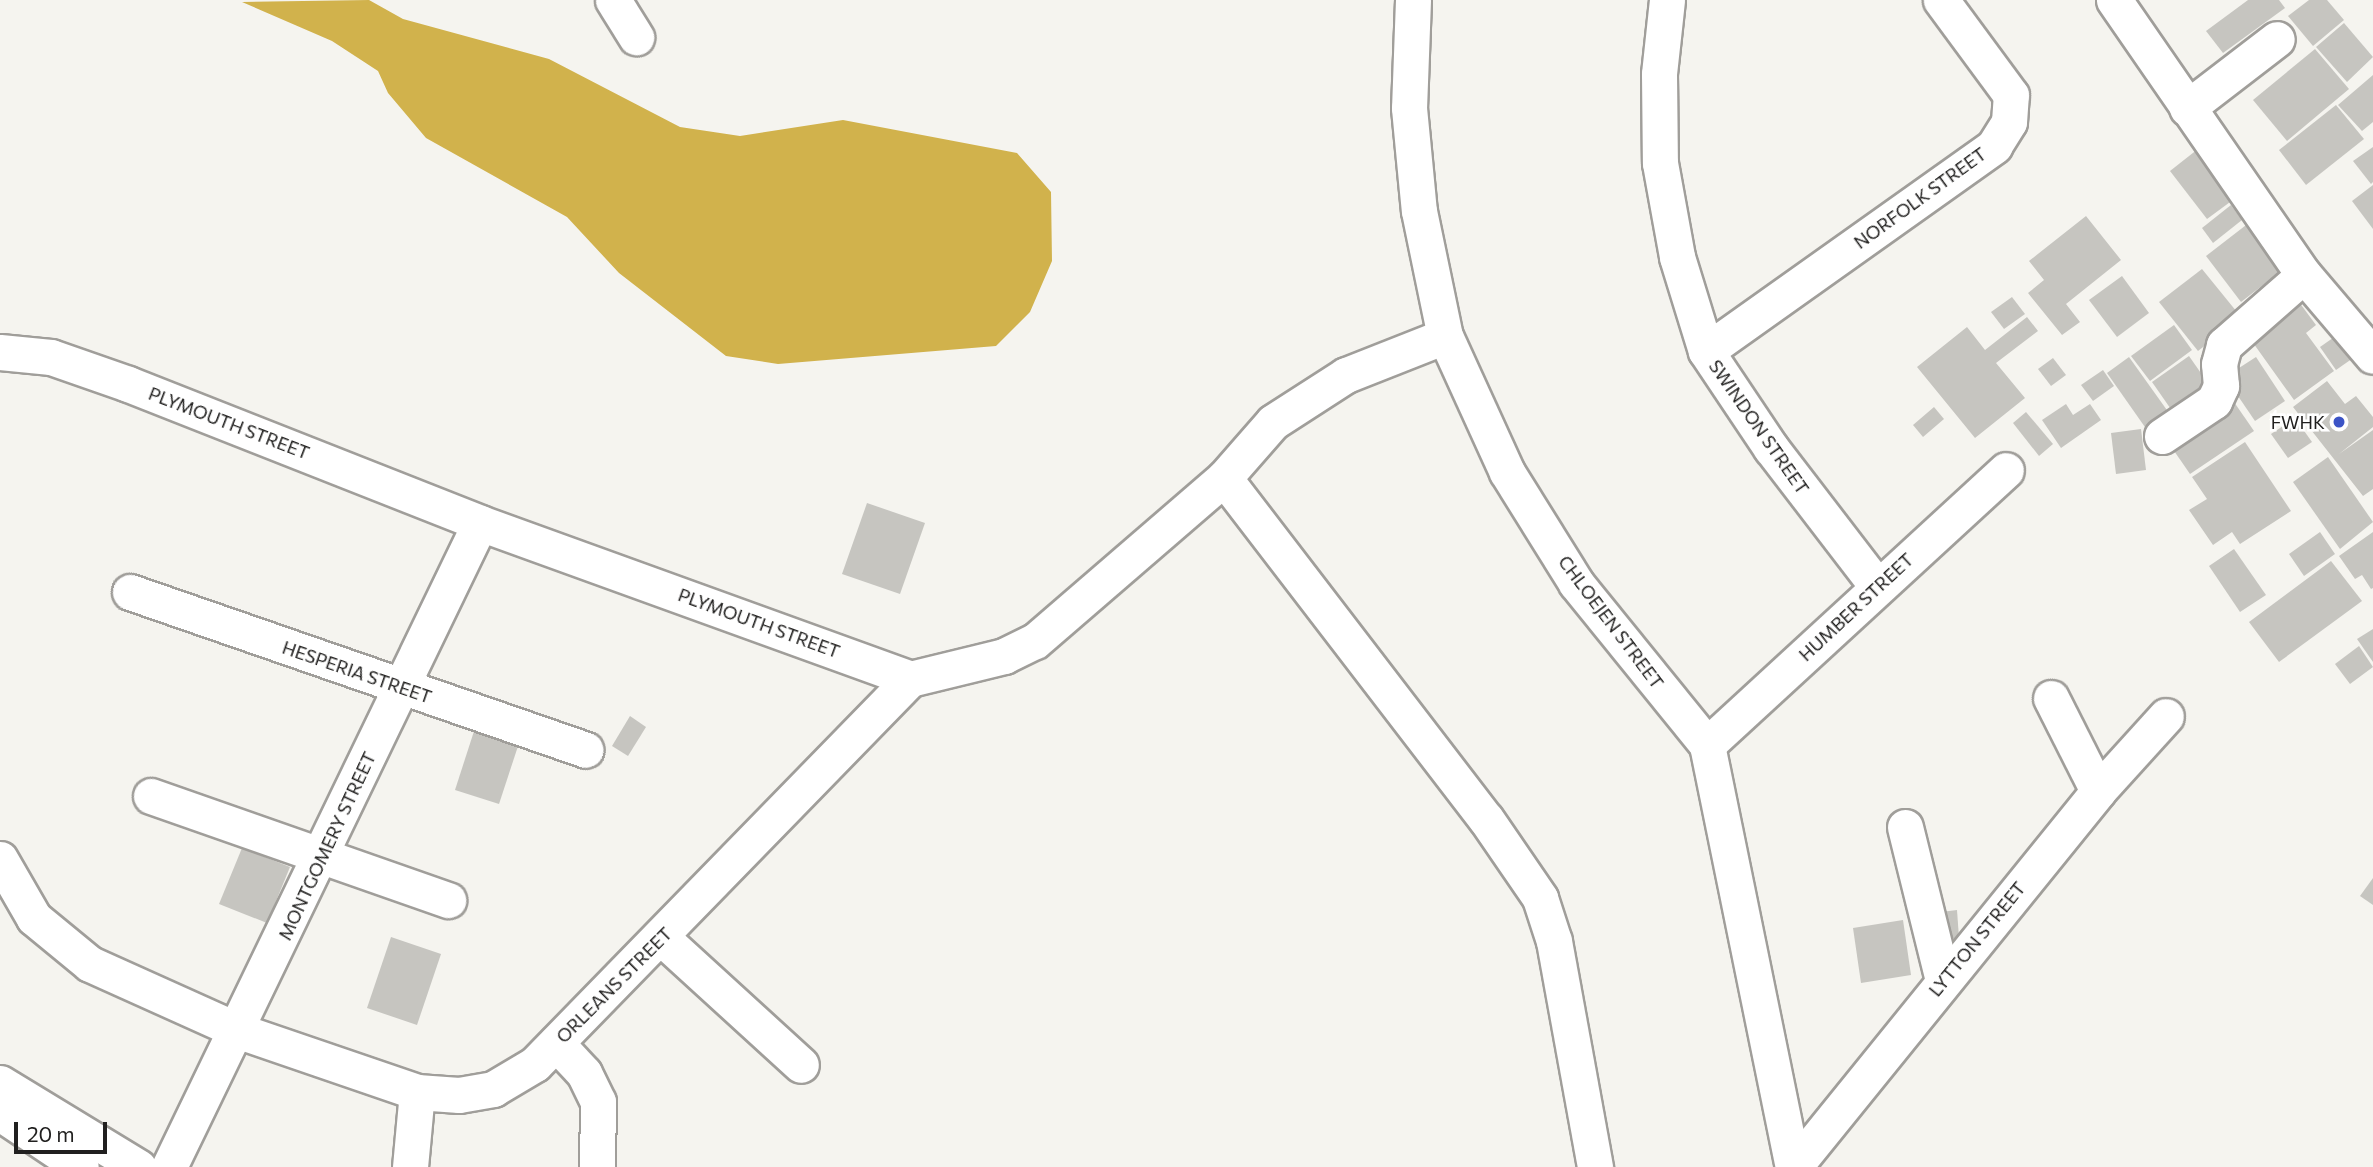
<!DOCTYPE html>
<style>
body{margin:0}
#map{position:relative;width:2373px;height:1167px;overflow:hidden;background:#f5f4ef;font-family:Commissioner,sans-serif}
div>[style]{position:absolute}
.water>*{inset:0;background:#d1b24c}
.building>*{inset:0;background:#c6c5c0}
.roads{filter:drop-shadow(2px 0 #a09e9a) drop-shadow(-2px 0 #a09e9a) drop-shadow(0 2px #a09e9a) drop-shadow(0 -2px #a09e9a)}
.minor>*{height:35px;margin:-17.5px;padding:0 17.5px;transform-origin:17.5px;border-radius:17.5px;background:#fff}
.dots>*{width:19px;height:19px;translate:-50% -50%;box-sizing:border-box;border:4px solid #fff;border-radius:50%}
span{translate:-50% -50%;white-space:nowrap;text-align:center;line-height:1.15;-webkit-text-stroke:5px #fff;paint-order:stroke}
.street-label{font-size:18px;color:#21201f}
.poi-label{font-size:18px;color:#21201f}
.right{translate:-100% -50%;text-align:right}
.scale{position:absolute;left:14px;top:1122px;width:93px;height:32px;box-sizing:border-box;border:4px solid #21201f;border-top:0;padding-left:9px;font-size:21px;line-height:24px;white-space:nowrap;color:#21201f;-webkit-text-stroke:5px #fff;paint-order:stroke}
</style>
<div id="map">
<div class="water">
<div style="clip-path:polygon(369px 0,403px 19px,549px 59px,680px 127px,740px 136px,843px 120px,1017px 153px,1051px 192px,1052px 261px,1030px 312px,996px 346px,778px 364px,726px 356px,619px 273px,567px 217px,426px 138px,388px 93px,378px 71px,332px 41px,242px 2px)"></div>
</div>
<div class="building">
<div style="clip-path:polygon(2248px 0,2279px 0,2285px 8px,2223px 53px,2206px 31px)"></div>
<div style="clip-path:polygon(2309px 0,2327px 0,2344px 20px,2313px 46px,2288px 16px)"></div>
<div style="clip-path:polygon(2344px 23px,2373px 57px,2347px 82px,2316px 47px)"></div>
<div style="clip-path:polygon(2315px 49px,2349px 89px,2287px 141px,2253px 100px)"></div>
<div style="clip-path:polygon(2373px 75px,2373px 122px,2362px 131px,2338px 105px)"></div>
<div style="clip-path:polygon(2336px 105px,2364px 139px,2306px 185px,2279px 150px)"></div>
<div style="clip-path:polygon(2203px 145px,2241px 194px,2207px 219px,2170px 171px)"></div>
<div style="clip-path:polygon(2373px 147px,2373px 182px,2371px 184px,2353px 161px)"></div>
<div style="clip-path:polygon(2373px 185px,2373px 229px,2352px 201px)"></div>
<div style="clip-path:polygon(2231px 205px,2242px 220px,2213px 243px,2202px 228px)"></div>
<div style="clip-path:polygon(2086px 216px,2121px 260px,2066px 304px,2080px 322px,2062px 335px,2028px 293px,2044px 280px,2029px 261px)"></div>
<div style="clip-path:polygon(2250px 222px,2285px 268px,2241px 302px,2206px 256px)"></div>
<div style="clip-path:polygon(2202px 269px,2241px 317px,2198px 351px,2159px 302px)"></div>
<div style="clip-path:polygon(2122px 276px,2149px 313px,2117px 337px,2089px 300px)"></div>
<div style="clip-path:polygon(2012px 297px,2025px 314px,2004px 329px,1991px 312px)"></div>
<div style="clip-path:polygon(2296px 298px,2316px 325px,2306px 333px,2334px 371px,2294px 400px,2246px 333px)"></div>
<div style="clip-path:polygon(2027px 317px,2038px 331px,1996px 363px,2025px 398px,1975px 438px,1917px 367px,1967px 327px,1985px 350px)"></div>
<div style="clip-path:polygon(2174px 325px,2192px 350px,2150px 381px,2131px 356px)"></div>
<div style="clip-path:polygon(2340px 333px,2356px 356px,2336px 370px,2320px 347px)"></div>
<div style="clip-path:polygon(2189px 356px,2212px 389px,2175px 415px,2152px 382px)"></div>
<div style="clip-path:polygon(2129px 357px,2169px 413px,2147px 430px,2107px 373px)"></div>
<div style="clip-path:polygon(2256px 357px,2285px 401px,2255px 421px,2225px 377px)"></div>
<div style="clip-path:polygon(2053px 358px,2066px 375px,2051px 386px,2038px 369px)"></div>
<div style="clip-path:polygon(2103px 370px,2114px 386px,2093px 401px,2081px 385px)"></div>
<div style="clip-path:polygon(2327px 381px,2345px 404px,2356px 396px,2373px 417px,2373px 427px,2339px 454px,2373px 430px,2373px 489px,2363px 496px,2293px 407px)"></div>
<div style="clip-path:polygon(2234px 402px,2254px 431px,2190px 474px,2170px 445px)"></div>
<div style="clip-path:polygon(2066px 404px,2073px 415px,2090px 404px,2101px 420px,2061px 448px,2042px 420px)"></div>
<div style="clip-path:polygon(1934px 407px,1944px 419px,1923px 437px,1913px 425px)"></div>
<div style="clip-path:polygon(2026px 412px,2053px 444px,2039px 456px,2013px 423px)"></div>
<div style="clip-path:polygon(2295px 418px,2312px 442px,2288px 458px,2271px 434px)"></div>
<div style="clip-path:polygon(2141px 429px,2146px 470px,2116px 474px,2111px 433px)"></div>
<div style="clip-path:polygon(2245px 442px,2291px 511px,2240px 544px,2232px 532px,2213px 545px,2189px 510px,2207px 499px,2192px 477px)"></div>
<div style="clip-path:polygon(2328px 457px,2373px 522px,2340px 549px,2293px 482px)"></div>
<div style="clip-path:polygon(867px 503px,925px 523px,900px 594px,842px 574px)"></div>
<div style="clip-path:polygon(2320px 532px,2335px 554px,2304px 576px,2289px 554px)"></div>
<div style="clip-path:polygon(2373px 532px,2373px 588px,2371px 589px,2362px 575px,2355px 579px,2339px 556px)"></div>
<div style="clip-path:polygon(2234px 549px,2266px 595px,2240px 612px,2209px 566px)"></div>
<div style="clip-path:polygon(2331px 561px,2362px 601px,2279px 662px,2249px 622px)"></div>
<div style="clip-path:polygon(2373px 629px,2373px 662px,2357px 639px)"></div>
<div style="clip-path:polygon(2359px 646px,2373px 667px,2350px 684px,2335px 664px)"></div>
<div style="clip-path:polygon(630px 716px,646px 727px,628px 756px,612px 746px)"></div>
<div style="clip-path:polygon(476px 725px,520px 740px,499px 804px,455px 790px)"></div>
<div style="clip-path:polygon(242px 848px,290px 867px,267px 923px,219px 904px)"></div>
<div style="clip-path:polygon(2373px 878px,2373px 905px,2360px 896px)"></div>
<div style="clip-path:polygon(1957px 910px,1959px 938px,1944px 940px,1941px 912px)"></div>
<div style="clip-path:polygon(1903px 920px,1911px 975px,1861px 983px,1853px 928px)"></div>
<div style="clip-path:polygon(391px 937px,441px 954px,417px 1025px,367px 1008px)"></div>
</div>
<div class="roads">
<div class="minor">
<div style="left:613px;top:0;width:44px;rotate:58.1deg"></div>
<div style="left:1413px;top:0;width:108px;rotate:92.1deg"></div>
<div style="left:1409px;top:108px;width:103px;rotate:84.5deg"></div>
<div style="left:1419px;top:211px;width:128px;rotate:78.3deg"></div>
<div style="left:1445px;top:336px;width:149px;rotate:65.5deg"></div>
<div style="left:1507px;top:472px;width:131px;rotate:58.1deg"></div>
<div style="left:1576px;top:583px;width:208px;rotate:51deg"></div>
<div style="left:1707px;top:745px;width:431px;rotate:78.5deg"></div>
<div style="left:1667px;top:0;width:74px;rotate:96.2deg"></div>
<div style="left:1659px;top:74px;width:89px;rotate:89.4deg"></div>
<div style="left:1660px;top:163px;width:96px;rotate:79.7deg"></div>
<div style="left:1677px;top:257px;width:98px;rotate:72.9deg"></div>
<div style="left:1706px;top:351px;width:117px;rotate:56.2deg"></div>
<div style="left:1771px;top:448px;width:174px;rotate:52.5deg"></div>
<div style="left:2114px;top:0;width:334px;rotate:55.4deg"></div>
<div style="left:2304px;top:275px;width:106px;rotate:49.6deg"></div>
<div style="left:2187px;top:108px;width:113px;rotate:-37.5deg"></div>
<div style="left:1706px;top:351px;width:354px;rotate:-35.4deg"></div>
<div style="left:1994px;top:146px;width:28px;rotate:-58deg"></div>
<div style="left:2009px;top:122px;width:27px;rotate:-86deg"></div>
<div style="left:2011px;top:95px;width:118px;rotate:-126.4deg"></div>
<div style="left:0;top:352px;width:51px;rotate:5.6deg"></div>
<div style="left:51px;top:357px;width:82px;rotate:19.3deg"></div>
<div style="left:128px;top:384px;width:378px;rotate:21.5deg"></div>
<div style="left:480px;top:523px;width:457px;rotate:19.9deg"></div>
<div style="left:910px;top:679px;width:97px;rotate:-13.7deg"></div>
<div style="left:1004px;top:656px;width:34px;rotate:-26deg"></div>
<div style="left:1035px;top:641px;width:250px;rotate:-40.8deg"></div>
<div style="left:1224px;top:478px;width:74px;rotate:-48.8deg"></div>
<div style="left:1273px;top:422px;width:87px;rotate:-32.8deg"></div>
<div style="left:1346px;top:375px;width:106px;rotate:-21.5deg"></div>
<div style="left:2162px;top:436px;width:63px;rotate:-33.9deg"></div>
<div style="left:2214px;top:401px;width:17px;rotate:-65deg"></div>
<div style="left:2221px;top:386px;width:22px;rotate:-95deg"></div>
<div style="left:2219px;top:364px;width:20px;rotate:-75deg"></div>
<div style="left:2224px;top:345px;width:106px;rotate:-41.2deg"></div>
<div style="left:1224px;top:478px;width:430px;rotate:52.5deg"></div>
<div style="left:1486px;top:819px;width:96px;rotate:55.6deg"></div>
<div style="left:1540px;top:898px;width:45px;rotate:72deg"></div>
<div style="left:1554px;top:941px;width:230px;rotate:79.7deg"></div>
<div style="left:130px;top:592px;width:482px;rotate:19.1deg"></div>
<div style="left:2051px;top:698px;width:104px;rotate:63.2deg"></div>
<div style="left:1707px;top:745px;width:406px;rotate:-42.6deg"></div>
<div style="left:151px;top:796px;width:315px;rotate:19.3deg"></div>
<div style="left:1905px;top:827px;width:158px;rotate:76.1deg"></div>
<div style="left:0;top:859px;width:68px;rotate:60deg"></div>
<div style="left:34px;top:918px;width:72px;rotate:39.4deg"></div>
<div style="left:90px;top:964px;width:163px;rotate:24.2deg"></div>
<div style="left:239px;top:1031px;width:188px;rotate:18.9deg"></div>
<div style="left:417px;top:1092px;width:42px;rotate:4.1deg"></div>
<div style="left:459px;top:1095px;width:35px;rotate:-10deg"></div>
<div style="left:493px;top:1089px;width:49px;rotate:-30.8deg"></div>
<div style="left:535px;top:1064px;width:537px;rotate:-45.75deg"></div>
<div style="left:662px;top:938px;width:188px;rotate:42.4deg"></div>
<div style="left:556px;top:1043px;width:41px;rotate:47deg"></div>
<div style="left:584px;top:1073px;width:32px;rotate:64deg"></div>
<div style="left:598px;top:1102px;width:65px;rotate:90.9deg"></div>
<div style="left:0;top:1083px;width:162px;rotate:31.3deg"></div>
<div style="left:0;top:1113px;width:97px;rotate:33.7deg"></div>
<div style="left:169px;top:1167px;width:715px;rotate:-64.22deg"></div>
<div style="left:410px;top:1167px;width:75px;rotate:-84.7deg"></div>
<div style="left:1794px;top:1167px;width:484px;rotate:-51deg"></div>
<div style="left:2098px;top:791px;width:101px;rotate:-47.8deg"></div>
</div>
</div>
<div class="dots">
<div style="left:2339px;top:422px;background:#3c54c6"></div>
</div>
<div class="street-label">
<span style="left:1920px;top:198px;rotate:-36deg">NORFOLK STREET</span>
<span style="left:229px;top:423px;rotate:21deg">PLYMOUTH STREET</span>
<span style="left:1759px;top:427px;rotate:55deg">SWINDON STREET</span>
<span style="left:1856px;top:607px;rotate:-43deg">HUMBER STREET</span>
<span style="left:1611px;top:622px;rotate:53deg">CHLOEJEN STREET</span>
<span style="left:759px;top:623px;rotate:20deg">PLYMOUTH STREET</span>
<span style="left:357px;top:672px;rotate:19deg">HESPERIA STREET</span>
<span style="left:327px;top:846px;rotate:-65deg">MONTGOMERY STREET</span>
<span style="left:1977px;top:939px;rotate:-51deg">LYTTON STREET</span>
<span style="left:614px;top:985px;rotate:-45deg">ORLEANS STREET</span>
</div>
<div class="poi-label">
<span class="right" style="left:2325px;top:422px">FWHK</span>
</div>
<div class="scale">20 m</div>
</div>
